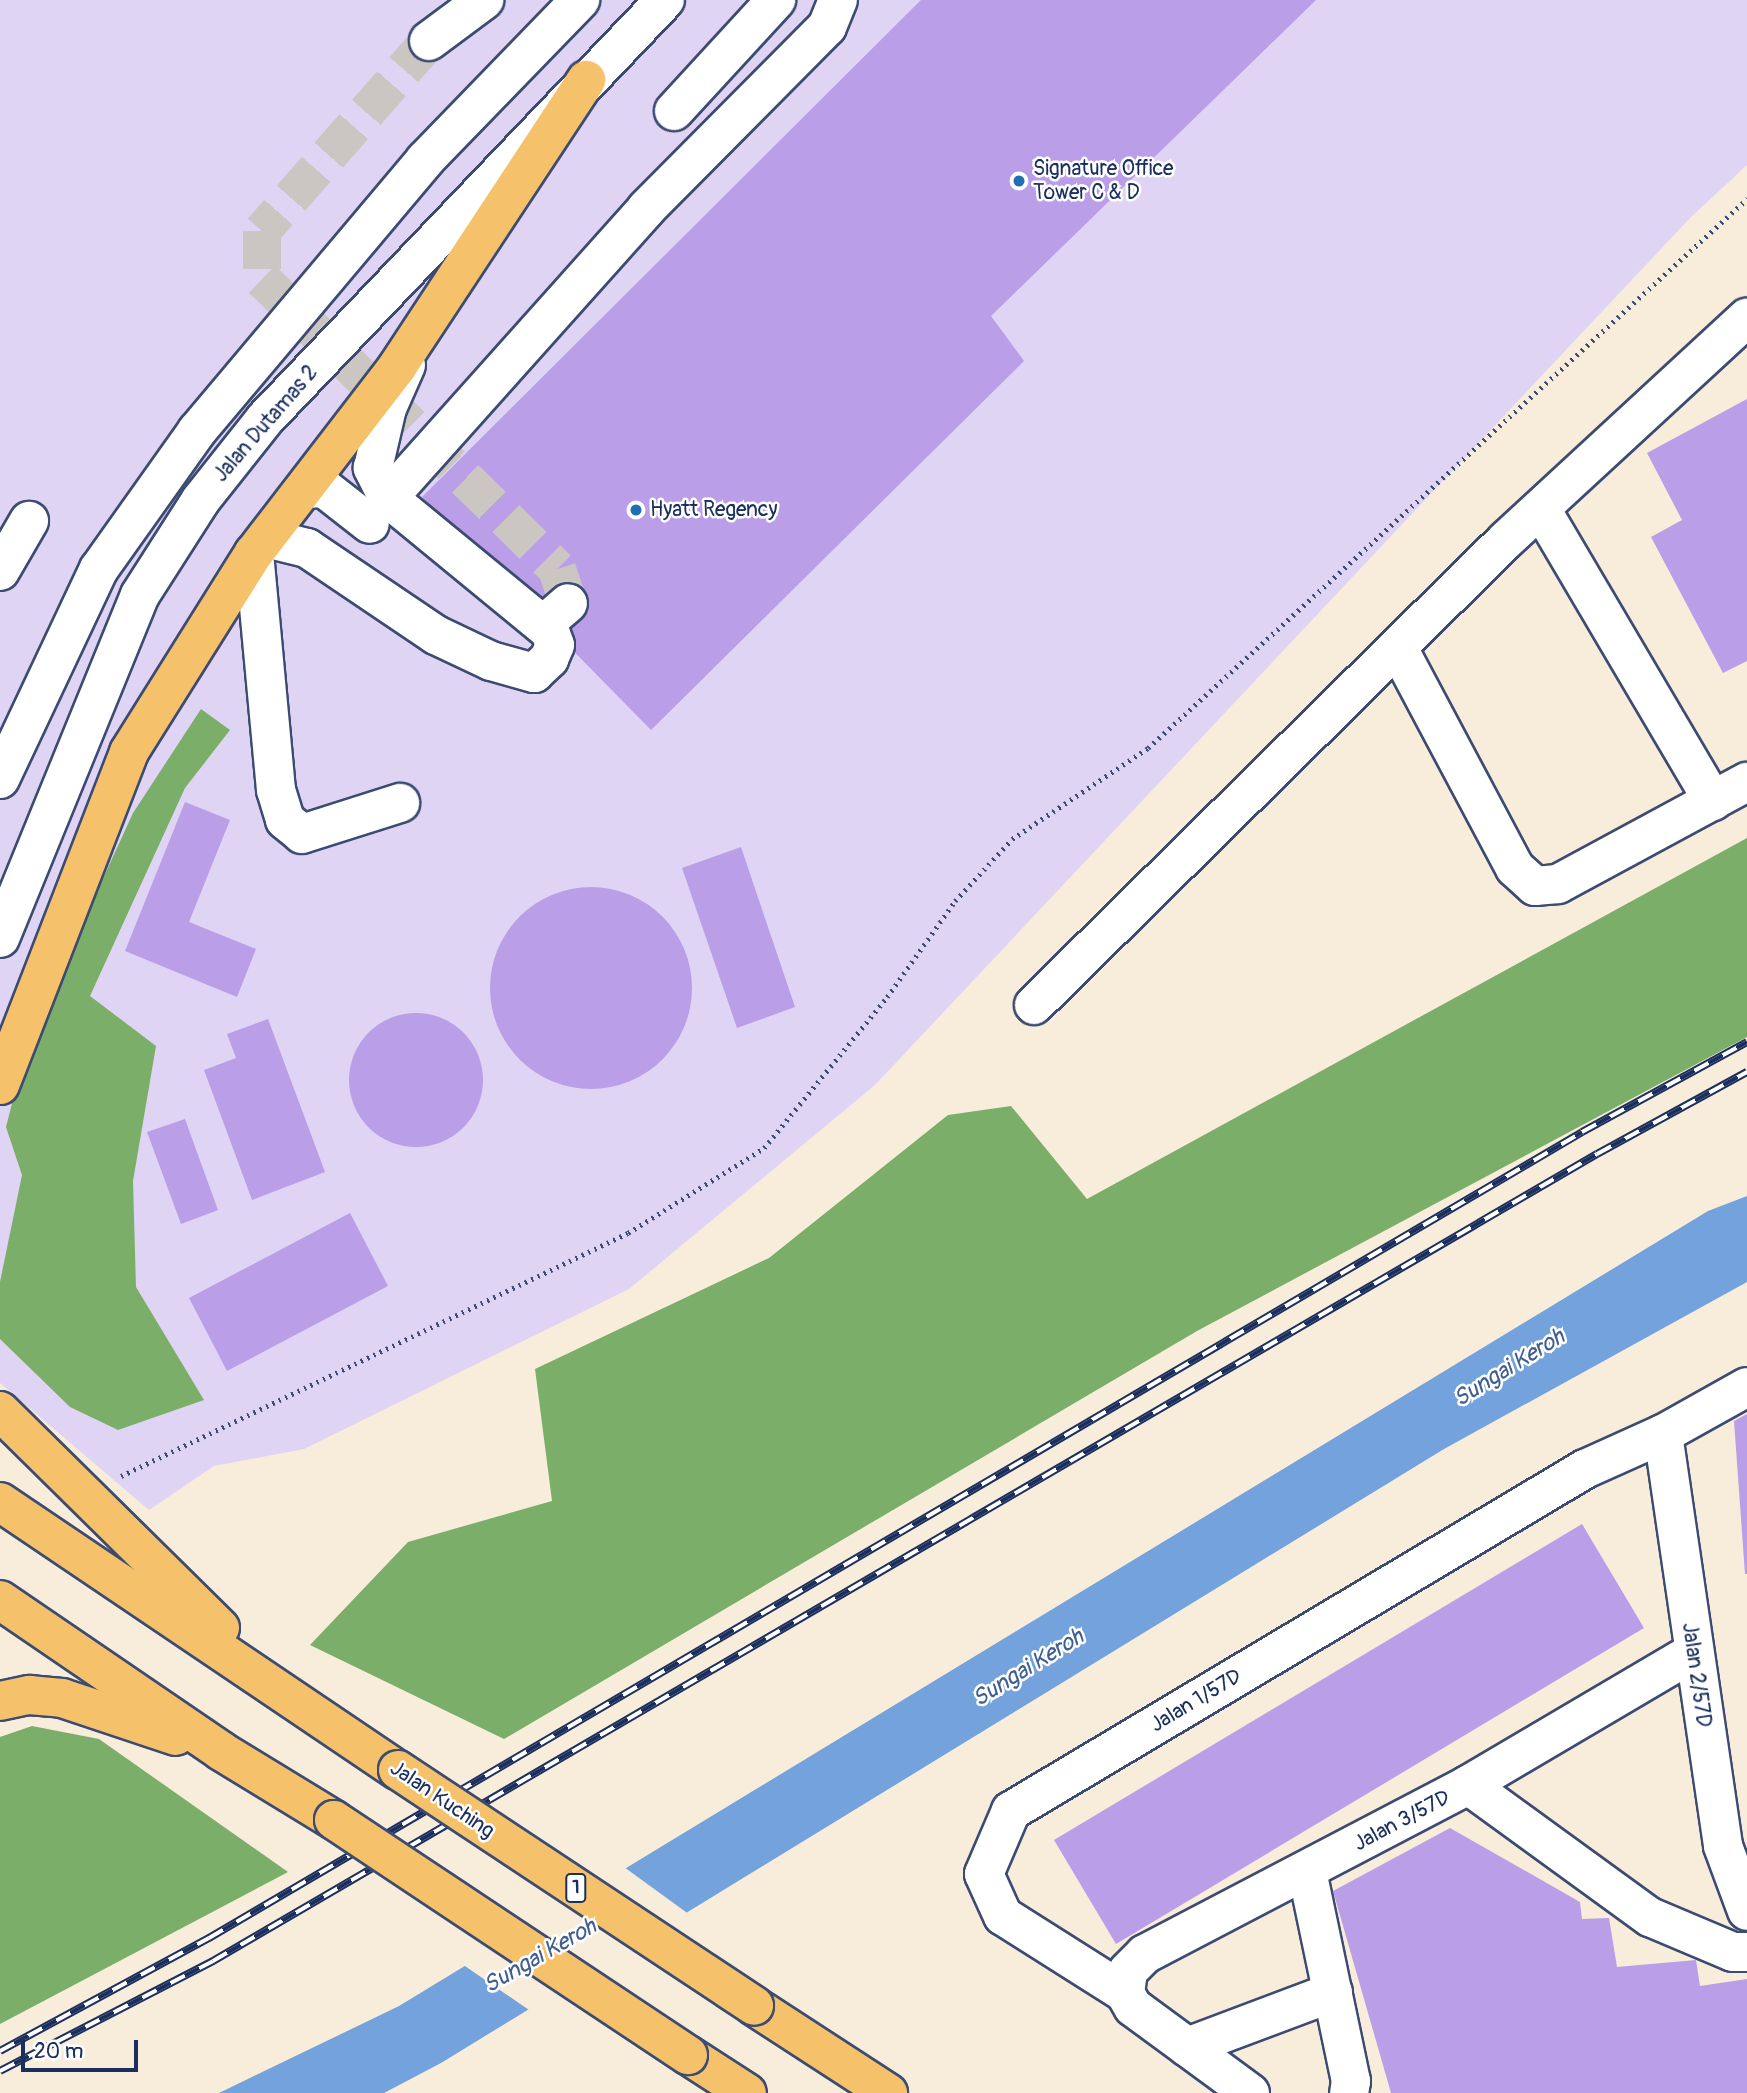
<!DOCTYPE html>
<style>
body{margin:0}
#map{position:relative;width:1747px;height:2093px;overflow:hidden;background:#f8ecdb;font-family:Pangolin,sans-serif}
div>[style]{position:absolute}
.built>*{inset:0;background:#e0d4f4}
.forest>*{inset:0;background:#7aae69}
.water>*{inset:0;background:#73a2dc}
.pier>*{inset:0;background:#f8ecdb}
.building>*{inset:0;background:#ba9ee8}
.round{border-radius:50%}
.minor-tunnel>*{height:38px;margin-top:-19px;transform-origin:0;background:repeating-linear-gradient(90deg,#ccc6c2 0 38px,transparent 0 57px)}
.path>*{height:4.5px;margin-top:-2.25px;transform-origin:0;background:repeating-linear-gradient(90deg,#3c4b71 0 2px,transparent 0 7px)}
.roads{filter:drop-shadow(2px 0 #3c4b71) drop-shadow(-2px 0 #3c4b71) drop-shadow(0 2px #3c4b71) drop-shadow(0 -2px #3c4b71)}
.minor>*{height:38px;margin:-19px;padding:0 19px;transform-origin:19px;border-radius:19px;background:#fff}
.highway>*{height:38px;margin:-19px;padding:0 19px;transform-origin:19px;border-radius:19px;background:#f5c16b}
.rail>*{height:8px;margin-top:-4px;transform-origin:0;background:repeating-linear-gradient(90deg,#fff 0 16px,#1b2f5e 0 32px);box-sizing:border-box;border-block:2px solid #1b2f5e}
.bridges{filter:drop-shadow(2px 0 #3c4b71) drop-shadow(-2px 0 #3c4b71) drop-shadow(0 2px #3c4b71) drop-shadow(0 -2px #3c4b71)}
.highway-bridge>*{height:38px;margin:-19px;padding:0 19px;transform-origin:19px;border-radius:19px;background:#f5c16b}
.dots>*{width:19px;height:19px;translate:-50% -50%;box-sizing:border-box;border:4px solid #fff;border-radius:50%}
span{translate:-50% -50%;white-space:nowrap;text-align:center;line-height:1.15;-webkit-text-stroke:5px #fff;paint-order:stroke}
.shield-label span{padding:2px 5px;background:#fff;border:2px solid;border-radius:5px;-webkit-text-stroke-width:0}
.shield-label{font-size:19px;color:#1b2f5e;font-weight:700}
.poi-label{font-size:21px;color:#1b2f5e}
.left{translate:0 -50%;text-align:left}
.street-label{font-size:21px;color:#1b2f5e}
.water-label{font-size:23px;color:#3e5d90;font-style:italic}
.scale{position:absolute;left:21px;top:2040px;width:117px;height:32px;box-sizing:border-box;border:4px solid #1b2f5e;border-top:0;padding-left:9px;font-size:21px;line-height:24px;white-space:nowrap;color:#1b2f5e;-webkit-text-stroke:5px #fff;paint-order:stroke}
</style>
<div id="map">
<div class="built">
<div style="clip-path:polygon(0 0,1747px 0,1747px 165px,1690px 218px,875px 1085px,629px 1289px,304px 1449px,214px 1466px,149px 1510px,0 1383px)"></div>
</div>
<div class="forest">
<div style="clip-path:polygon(201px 709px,230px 730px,185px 788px,90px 996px,156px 1046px,133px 1181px,136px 1287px,204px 1400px,118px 1430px,70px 1407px,0 1339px,0 1282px,22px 1175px,6px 1127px,27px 1044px,133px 813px)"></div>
<div style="clip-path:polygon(1747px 838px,1747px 1037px,1197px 1331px,504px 1739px,310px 1645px,408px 1542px,552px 1501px,535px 1369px,769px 1258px,948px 1115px,1011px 1106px,1087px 1199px)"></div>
<div style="clip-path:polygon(32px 1726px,99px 1739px,288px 1872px,0 2024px,0 1737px)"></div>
</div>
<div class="water">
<div style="clip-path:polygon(1747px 1196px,1747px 1282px,1444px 1449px,441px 2063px,384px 2093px,219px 2093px,399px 2006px,1708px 1211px)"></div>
</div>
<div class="pier">
<div style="clip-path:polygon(624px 1867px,690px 1915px,532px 2012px,462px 1964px)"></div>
</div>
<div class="building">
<div style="clip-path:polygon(921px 0,1316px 0,991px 316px,1024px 361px,651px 730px,422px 497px)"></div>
<div style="clip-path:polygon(1747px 399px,1747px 661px,1723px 673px,1651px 537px,1682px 520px,1647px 453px)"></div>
<div style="clip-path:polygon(185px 802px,230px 820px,189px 922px,256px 949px,237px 997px,125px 951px)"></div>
<div style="clip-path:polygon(741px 847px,795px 1007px,737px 1028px,682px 868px)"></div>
<div class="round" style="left:490px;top:887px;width:202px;height:202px"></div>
<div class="round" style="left:349px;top:1013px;width:134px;height:134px"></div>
<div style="clip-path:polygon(268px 1019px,325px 1172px,252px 1200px,204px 1070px,236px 1058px,227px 1034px)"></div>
<div style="clip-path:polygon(185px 1119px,218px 1210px,181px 1224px,147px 1132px)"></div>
<div style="clip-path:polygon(350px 1213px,388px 1286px,227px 1371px,189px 1298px)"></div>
<div style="clip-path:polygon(1747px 1414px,1747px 1574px,1745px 1574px,1734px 1421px)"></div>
<div style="clip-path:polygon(1582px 1524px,1644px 1628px,1116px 1944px,1054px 1840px)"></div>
<div style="clip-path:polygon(1450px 1828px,1580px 1902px,1582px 1919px,1609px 1918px,1617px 1967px,1696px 1960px,1700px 1986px,1747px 1979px,1747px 2093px,1391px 2093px,1333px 1891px)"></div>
</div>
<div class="minor-tunnel">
<div style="left:429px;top:41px;width:253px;rotate:131.3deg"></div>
<div style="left:262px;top:231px;width:48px;rotate:90deg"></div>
<div style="left:262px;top:279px;width:414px;rotate:44.5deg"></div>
<div style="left:557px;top:569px;width:36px;rotate:72deg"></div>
</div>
<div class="path">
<div style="left:121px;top:1476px;width:562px;rotate:-25.61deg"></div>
<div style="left:628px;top:1233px;width:160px;rotate:-32deg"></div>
<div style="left:764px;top:1148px;width:195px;rotate:-50.8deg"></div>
<div style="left:887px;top:997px;width:118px;rotate:-54.7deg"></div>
<div style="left:955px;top:901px;width:84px;rotate:-47.4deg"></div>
<div style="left:1012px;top:839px;width:164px;rotate:-33.8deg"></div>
<div style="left:1148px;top:748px;width:813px;rotate:-42.51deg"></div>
</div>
<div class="roads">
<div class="minor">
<div style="left:429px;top:41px;width:69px;rotate:-36.7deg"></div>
<div style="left:674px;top:111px;width:151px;rotate:-47.4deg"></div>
<div style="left:305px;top:489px;width:19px;rotate:-3deg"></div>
<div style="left:324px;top:488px;width:58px;rotate:38deg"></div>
<div style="left:388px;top:498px;width:387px;rotate:-48.2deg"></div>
<div style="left:646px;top:209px;width:257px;rotate:-45.2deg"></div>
<div style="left:827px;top:27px;width:29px;rotate:-68deg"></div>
<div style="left:1541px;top:509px;width:339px;rotate:59.5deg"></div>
<div style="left:266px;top:538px;width:42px;rotate:13.7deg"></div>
<div style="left:307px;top:548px;width:156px;rotate:34deg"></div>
<div style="left:436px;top:635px;width:61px;rotate:25.3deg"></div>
<div style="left:491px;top:661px;width:45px;rotate:15.6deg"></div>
<div style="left:534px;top:673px;width:21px;rotate:-43deg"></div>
<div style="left:549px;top:659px;width:15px;rotate:-67deg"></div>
<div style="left:555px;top:645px;width:15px;rotate:-110deg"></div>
<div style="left:550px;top:631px;width:210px;rotate:-140.6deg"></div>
<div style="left:388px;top:498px;width:34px;rotate:-117deg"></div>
<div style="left:373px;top:468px;width:62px;rotate:-76.9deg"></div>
<div style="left:387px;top:408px;width:47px;rotate:-66.2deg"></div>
<div style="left:254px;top:553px;width:238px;rotate:84.7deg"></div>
<div style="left:276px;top:790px;width:31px;rotate:73deg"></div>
<div style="left:285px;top:820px;width:22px;rotate:39deg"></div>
<div style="left:302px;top:834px;width:103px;rotate:-17.6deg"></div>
<div style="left:0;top:571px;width:58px;rotate:-59.9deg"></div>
<div style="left:543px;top:625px;width:33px;rotate:-41deg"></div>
<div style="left:1398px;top:648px;width:249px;rotate:62deg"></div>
<div style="left:1515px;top:868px;width:27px;rotate:42deg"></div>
<div style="left:1535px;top:886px;width:23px;rotate:-5deg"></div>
<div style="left:1558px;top:884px;width:215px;rotate:-28.4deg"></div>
<div style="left:0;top:779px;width:232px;rotate:-64.8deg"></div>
<div style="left:99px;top:569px;width:169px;rotate:-54.6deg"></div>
<div style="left:197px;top:431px;width:354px;rotate:-49.9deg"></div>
<div style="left:425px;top:160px;width:223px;rotate:-45.9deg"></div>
<div style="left:0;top:938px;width:370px;rotate:-67.8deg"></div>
<div style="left:140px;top:595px;width:112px;rotate:-57.4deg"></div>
<div style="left:200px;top:501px;width:105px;rotate:-51.6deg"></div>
<div style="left:265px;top:419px;width:579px;rotate:-46.33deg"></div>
<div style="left:1034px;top:1005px;width:663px;rotate:-44.57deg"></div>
<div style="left:1506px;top:540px;width:328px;rotate:-42.7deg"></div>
<div style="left:1663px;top:1434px;width:416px;rotate:81.7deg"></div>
<div style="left:1723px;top:1846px;width:69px;rotate:69.7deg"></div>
<div style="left:1468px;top:1785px;width:225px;rotate:36deg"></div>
<div style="left:1650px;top:1917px;width:90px;rotate:22.9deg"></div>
<div style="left:1733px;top:1952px;width:14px"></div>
<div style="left:1307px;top:1871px;width:215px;rotate:78.2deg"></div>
<div style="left:1351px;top:2081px;width:12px;rotate:99deg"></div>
<div style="left:1125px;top:1993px;width:22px;rotate:-82deg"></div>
<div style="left:1128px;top:1971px;width:24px;rotate:-45deg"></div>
<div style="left:1145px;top:1954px;width:365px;rotate:-27.6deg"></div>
<div style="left:1468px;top:1785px;width:260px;rotate:-30.5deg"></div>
<div style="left:1187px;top:2047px;width:156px;rotate:-20.6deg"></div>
<div style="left:1250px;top:2093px;width:145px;rotate:-143.7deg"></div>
<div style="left:1133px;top:2007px;width:16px;rotate:-120deg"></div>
<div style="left:1125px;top:1993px;width:144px;rotate:-147.7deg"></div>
<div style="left:1003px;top:1916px;width:46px;rotate:-114.3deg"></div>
<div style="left:984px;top:1874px;width:69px;rotate:-66.8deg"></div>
<div style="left:1011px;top:1811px;width:668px;rotate:-30.79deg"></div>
<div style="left:1585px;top:1469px;width:85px;rotate:-24.2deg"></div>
<div style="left:1663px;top:1434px;width:96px;rotate:-29.2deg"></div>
</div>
<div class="highway">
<div style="left:0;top:1085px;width:357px;rotate:-68.8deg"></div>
<div style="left:129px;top:752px;width:235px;rotate:-57.9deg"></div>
<div style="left:254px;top:553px;width:235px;rotate:-52.4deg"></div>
<div style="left:397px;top:367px;width:344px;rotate:-56.6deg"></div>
<div style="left:0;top:1411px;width:309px;rotate:44.6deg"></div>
<div style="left:0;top:1502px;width:480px;rotate:34deg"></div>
<div style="left:0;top:1600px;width:268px;rotate:34.3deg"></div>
<div style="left:221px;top:1751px;width:132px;rotate:31.4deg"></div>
<div style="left:0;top:1701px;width:30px;rotate:-12deg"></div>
<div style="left:29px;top:1695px;width:33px;rotate:5deg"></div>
<div style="left:62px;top:1698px;width:120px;rotate:18.4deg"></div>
<div style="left:754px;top:2006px;width:160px;rotate:33deg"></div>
<div style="left:688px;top:2055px;width:70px;rotate:32.8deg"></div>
</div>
</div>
<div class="rail">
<div style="left:0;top:2051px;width:238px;rotate:-28.4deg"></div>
<div style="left:209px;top:1938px;width:1592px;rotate:-30.41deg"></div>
<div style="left:1582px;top:1132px;width:188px;rotate:-28.6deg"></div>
<div style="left:0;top:2071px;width:240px;rotate:-27.3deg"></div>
<div style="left:213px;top:1961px;width:1602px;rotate:-30.25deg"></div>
<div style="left:1597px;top:1154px;width:171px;rotate:-28.7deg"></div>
</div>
<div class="bridges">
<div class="highway-bridge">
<div style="left:398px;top:1770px;width:427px;rotate:33.5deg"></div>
<div style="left:334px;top:1820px;width:425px;rotate:33.6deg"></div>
</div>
</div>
<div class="dots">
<div style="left:1019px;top:181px;background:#1f6fb2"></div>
<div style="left:636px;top:510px;background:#1f6fb2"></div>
</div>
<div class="shield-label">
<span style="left:576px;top:1888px">1</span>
</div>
<div class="poi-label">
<span class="left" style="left:1033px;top:181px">Signature Office<br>Tower C &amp; D</span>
<span class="left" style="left:650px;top:510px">Hyatt Regency</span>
</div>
<div class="street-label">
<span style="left:266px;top:424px;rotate:-49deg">Jalan Dutamas 2</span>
<span style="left:1696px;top:1675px;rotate:82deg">Jalan 2/57D</span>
<span style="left:1196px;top:1701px;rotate:-31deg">Jalan 1/57D</span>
<span style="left:442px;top:1800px;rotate:34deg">Jalan Kuching</span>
<span style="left:1402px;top:1821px;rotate:-28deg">Jalan 3/57D</span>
</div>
<div class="water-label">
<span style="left:1509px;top:1368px;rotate:-32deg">Sungai Keroh</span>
<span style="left:1028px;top:1668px;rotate:-32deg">Sungai Keroh</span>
<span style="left:540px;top:1956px;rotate:-30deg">Sungai Keroh</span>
</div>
<div class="scale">20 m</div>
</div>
